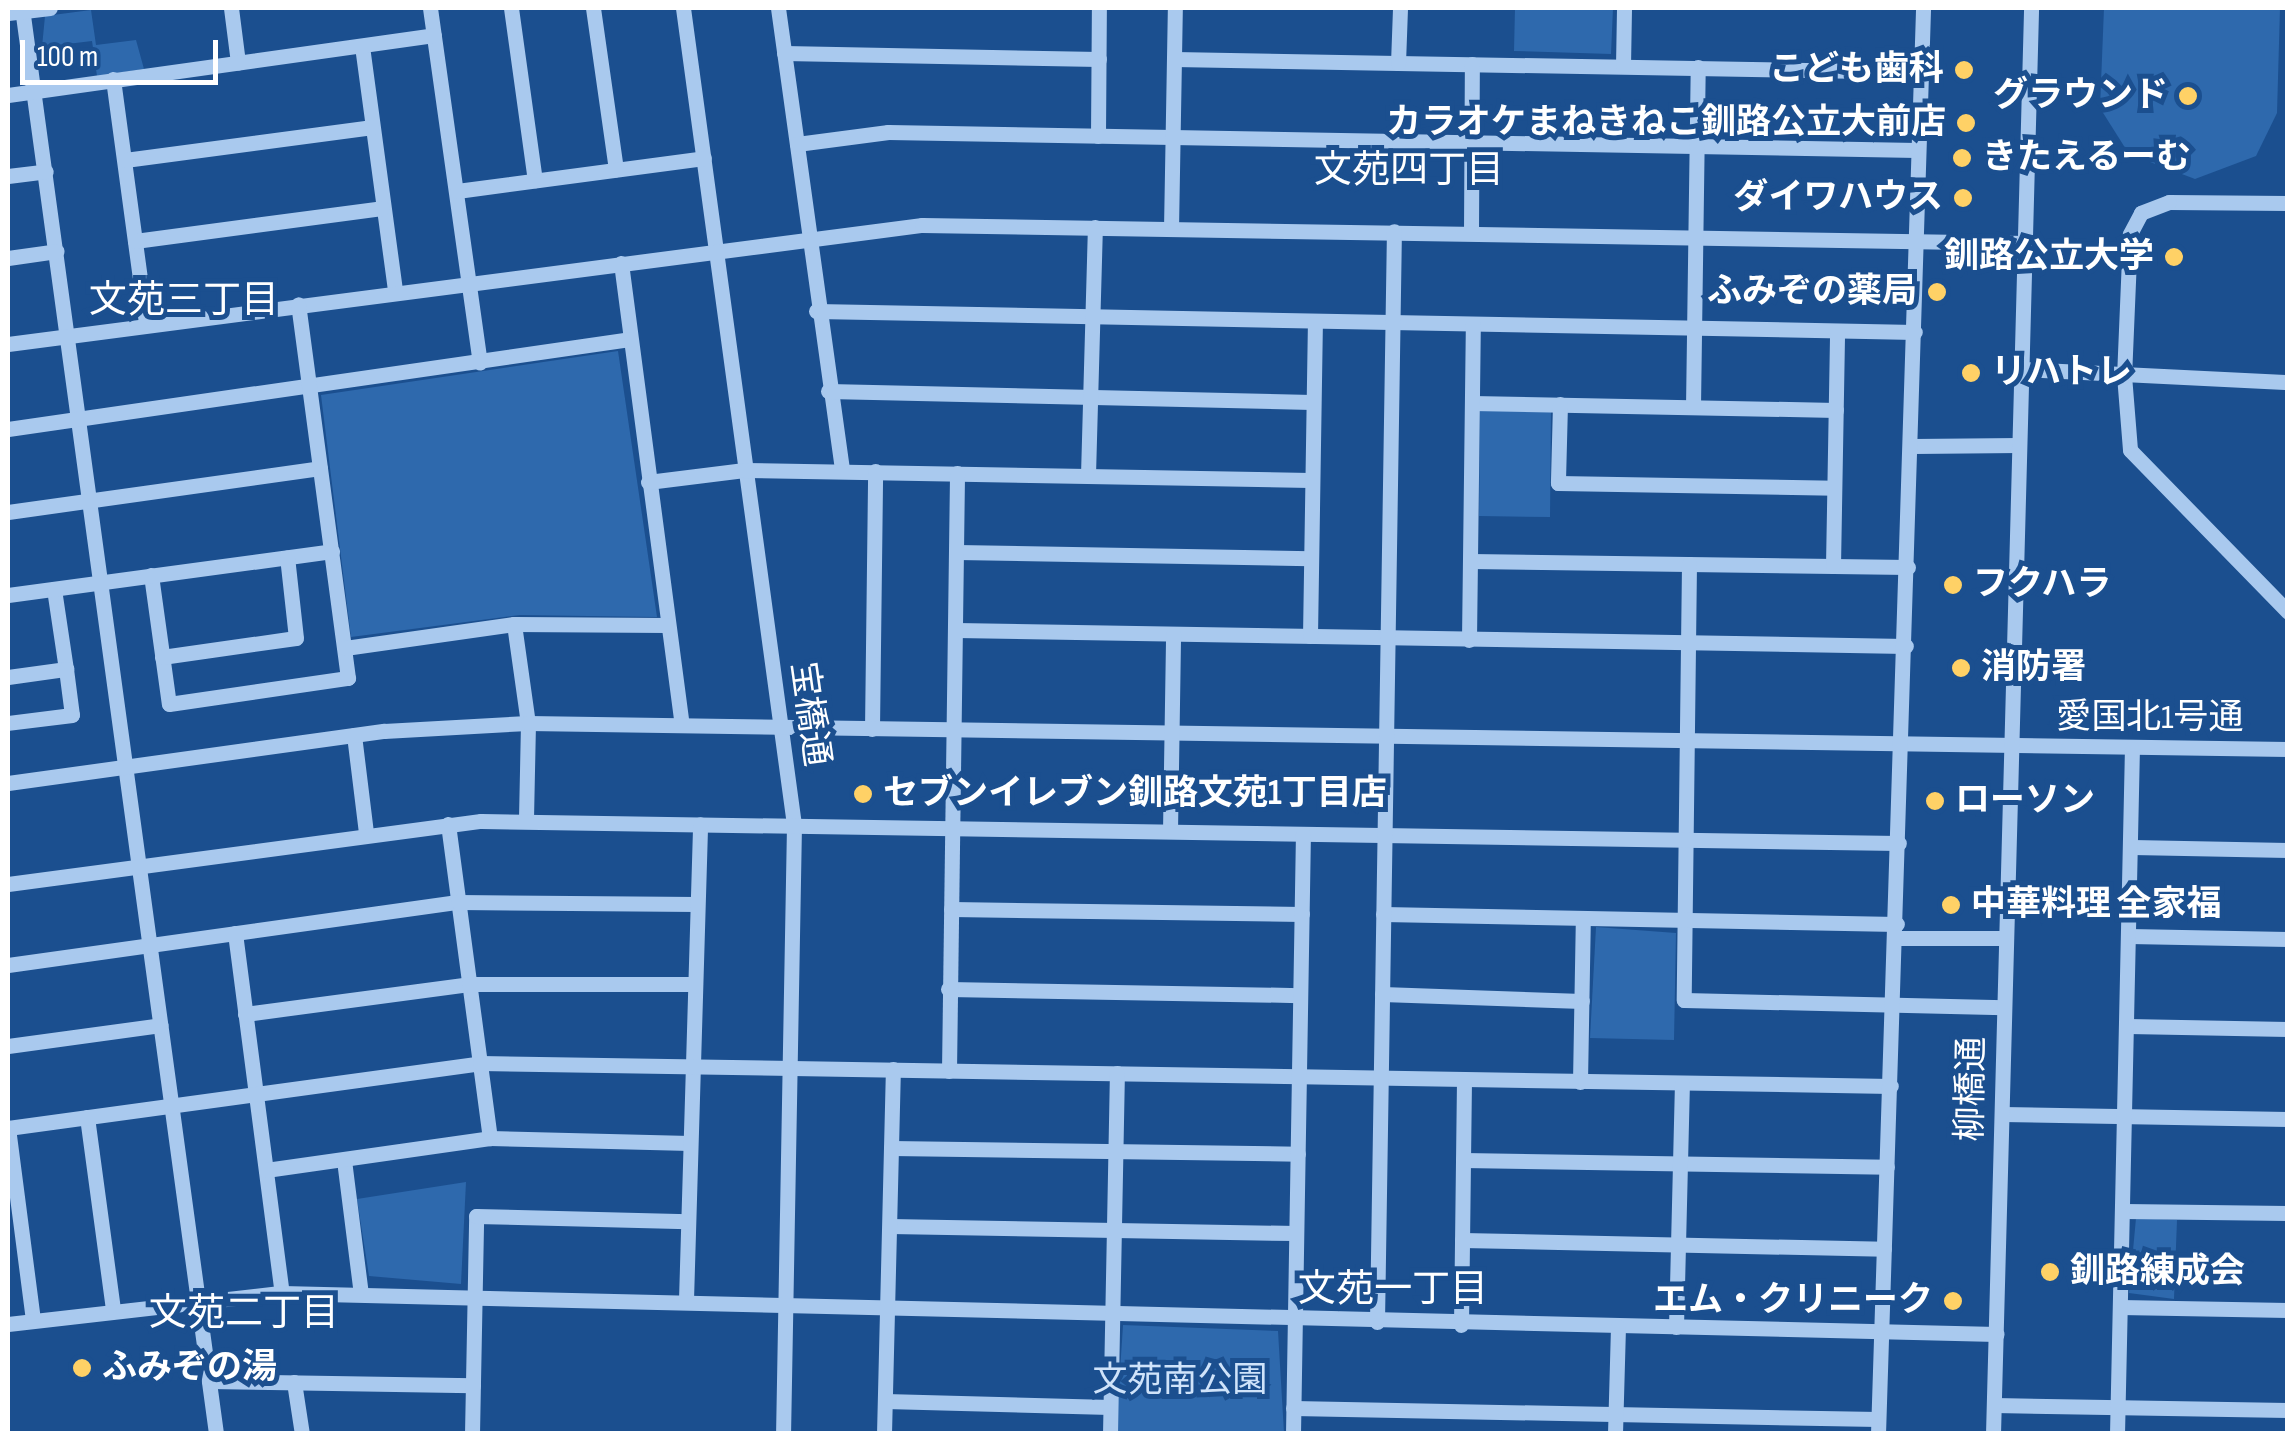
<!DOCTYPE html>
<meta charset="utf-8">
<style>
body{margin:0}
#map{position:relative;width:2295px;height:1441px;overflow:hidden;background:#1b4f8f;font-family:"Sofia Sans Condensed","Noto Sans JP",sans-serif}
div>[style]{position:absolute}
.green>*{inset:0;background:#2e69ad}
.minor>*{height:15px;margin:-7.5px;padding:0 7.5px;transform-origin:7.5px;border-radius:7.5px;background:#a9c9ee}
.dots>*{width:28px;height:28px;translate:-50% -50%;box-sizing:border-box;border:5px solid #1b4f8f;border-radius:50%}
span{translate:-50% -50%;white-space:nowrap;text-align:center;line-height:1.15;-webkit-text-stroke:10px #1b4f8f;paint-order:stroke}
.poi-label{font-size:35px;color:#fff;font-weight:700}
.right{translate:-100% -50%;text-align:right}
.left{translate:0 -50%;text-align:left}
.street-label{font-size:35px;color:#fff}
.park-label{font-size:35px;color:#cfe3fa}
.neighbourhood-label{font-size:38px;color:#fff}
.frame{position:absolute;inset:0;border:10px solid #fff;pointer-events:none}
.scale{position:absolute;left:20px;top:40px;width:198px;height:45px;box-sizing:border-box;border:5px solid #fff;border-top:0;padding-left:12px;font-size:30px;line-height:35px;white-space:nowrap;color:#fff;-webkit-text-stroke:8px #1b4f8f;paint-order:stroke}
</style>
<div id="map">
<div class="green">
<div style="clip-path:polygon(1515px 8px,1613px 8px,1611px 54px,1514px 51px)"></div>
<div style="clip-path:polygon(2104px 8px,2280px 8px,2277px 113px,2256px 156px,2195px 179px,2129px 154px,2100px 108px)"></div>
<div style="clip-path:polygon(91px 10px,96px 45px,136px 40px,144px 69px,97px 76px,92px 41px,42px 47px,45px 16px)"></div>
<div style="clip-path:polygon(618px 351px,657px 617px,520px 615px,351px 637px,321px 395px)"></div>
<div style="clip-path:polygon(1480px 409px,1551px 410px,1550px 517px,1479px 516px)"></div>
<div style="clip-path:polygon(1596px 927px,1676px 933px,1674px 1040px,1590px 1038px)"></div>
<div style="clip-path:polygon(466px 1182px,461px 1284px,369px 1276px,357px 1199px)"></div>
<div style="clip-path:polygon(2136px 1218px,2177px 1220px,2174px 1299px,2129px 1293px)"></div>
<div style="clip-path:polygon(1123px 1325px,1278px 1331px,1284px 1433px,1116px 1434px)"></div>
</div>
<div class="minor">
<div style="left:22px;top:8px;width:1439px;rotate:82.25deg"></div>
<div style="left:231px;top:8px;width:55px;rotate:82.7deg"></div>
<div style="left:430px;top:8px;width:358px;rotate:82deg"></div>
<div style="left:511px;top:8px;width:174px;rotate:82.1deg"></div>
<div style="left:593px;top:8px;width:163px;rotate:81.9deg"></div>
<div style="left:683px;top:8px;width:825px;rotate:82.26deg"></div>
<div style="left:794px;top:825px;width:609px;rotate:91.03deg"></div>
<div style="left:778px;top:8px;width:467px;rotate:82.1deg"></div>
<div style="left:8px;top:13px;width:42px;rotate:-6.8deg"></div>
<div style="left:362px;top:46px;width:247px;rotate:82.3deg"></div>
<div style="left:784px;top:53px;width:315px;rotate:1.1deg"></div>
<div style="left:1174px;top:59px;width:748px;rotate:1deg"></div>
<div style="left:1398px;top:63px;width:55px;rotate:-87.9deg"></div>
<div style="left:1623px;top:66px;width:58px;rotate:-89deg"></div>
<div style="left:113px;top:79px;width:247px;rotate:82.3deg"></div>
<div style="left:8px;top:95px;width:430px;rotate:-8deg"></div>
<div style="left:1098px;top:136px;width:128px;rotate:-89.6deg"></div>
<div style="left:797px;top:144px;width:92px;rotate:-7.5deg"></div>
<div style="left:888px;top:132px;width:1029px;rotate:1deg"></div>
<div style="left:125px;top:160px;width:248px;rotate:-7.6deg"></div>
<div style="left:8px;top:176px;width:38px;rotate:-7deg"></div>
<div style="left:457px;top:191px;width:249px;rotate:-7.6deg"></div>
<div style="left:2288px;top:203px;width:119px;rotate:-179.5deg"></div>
<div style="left:2169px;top:202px;width:30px;rotate:159deg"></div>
<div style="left:2141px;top:213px;width:24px;rotate:118deg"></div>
<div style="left:2130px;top:234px;width:141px;rotate:92.4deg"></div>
<div style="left:2124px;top:375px;width:75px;rotate:85.4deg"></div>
<div style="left:2130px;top:450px;width:226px;rotate:45.7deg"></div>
<div style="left:1171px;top:229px;width:221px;rotate:-89deg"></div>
<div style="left:1471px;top:233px;width:169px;rotate:-89.7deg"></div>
<div style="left:135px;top:241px;width:249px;rotate:-7.6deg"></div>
<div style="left:8px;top:258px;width:49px;rotate:-8.1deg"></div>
<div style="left:621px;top:263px;width:466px;rotate:82.5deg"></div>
<div style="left:816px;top:311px;width:1099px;rotate:1.09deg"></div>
<div style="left:8px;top:344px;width:922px;rotate:-7.42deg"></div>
<div style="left:922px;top:225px;width:1104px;rotate:0.93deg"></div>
<div style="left:2021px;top:369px;width:264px;rotate:2.8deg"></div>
<div style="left:828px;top:391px;width:484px;rotate:1.3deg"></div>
<div style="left:1472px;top:403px;width:364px;rotate:1.1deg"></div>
<div style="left:1560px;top:404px;width:79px;rotate:91.5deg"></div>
<div style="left:1558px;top:483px;width:276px;rotate:1deg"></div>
<div style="left:1693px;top:407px;width:340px;rotate:-89.2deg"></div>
<div style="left:8px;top:429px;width:628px;rotate:-8.23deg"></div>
<div style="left:1913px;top:446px;width:106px;rotate:-0.5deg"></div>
<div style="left:1088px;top:475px;width:248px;rotate:-88.4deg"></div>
<div style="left:648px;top:482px;width:97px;rotate:-7.1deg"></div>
<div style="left:744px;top:470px;width:566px;rotate:1.01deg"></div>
<div style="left:8px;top:512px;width:315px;rotate:-8deg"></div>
<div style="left:957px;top:552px;width:353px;rotate:1deg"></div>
<div style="left:1470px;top:561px;width:438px;rotate:0.8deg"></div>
<div style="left:1689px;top:564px;width:436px;rotate:90.7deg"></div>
<div style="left:1684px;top:1000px;width:320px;rotate:1.3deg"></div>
<div style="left:1833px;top:566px;width:235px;rotate:-89deg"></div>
<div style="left:151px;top:575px;width:130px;rotate:82.1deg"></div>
<div style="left:169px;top:704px;width:181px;rotate:-8.3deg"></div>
<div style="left:348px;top:678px;width:377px;rotate:-97.6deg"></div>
<div style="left:54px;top:589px;width:81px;rotate:81.5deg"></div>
<div style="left:8px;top:595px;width:327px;rotate:-7.7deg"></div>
<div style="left:514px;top:624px;width:100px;rotate:82deg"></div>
<div style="left:528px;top:723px;width:98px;rotate:91.2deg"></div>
<div style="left:956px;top:630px;width:950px;rotate:0.96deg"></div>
<div style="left:1310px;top:636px;width:314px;rotate:-89.1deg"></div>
<div style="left:1469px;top:640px;width:316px;rotate:-89.3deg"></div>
<div style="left:345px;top:648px;width:171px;rotate:-8.1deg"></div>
<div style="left:514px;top:624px;width:153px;rotate:0.4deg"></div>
<div style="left:162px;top:657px;width:135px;rotate:-8.1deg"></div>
<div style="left:296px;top:638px;width:81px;rotate:-96.3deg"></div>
<div style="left:8px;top:677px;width:59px;rotate:-7.9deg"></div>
<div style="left:66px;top:669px;width:46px;rotate:82.6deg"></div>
<div style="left:72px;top:715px;width:64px;rotate:172.9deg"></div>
<div style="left:872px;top:729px;width:258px;rotate:-89.3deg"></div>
<div style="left:354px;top:735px;width:99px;rotate:83deg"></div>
<div style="left:8px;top:783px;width:380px;rotate:-7.9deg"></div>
<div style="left:384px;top:731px;width:144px;rotate:-3.2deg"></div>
<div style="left:528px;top:723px;width:1760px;rotate:0.85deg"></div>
<div style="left:448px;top:824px;width:317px;rotate:82.4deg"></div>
<div style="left:1170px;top:831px;width:197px;rotate:-89.1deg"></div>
<div style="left:2132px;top:847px;width:156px;rotate:1.1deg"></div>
<div style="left:8px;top:884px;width:477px;rotate:-7.6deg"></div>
<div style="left:481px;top:821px;width:1418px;rotate:0.89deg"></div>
<div style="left:951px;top:909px;width:351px;rotate:0.8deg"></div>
<div style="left:1383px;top:914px;width:514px;rotate:1.11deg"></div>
<div style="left:235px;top:933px;width:363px;rotate:82.6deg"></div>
<div style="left:2129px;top:936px;width:159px;rotate:1.1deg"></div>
<div style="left:1896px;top:938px;width:110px"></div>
<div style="left:8px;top:965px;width:454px;rotate:-8deg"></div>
<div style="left:458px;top:902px;width:239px;rotate:0.5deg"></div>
<div style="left:948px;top:989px;width:352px;rotate:1deg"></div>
<div style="left:1382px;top:994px;width:200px;rotate:2deg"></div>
<div style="left:245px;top:1014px;width:226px;rotate:-7.6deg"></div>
<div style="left:469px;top:984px;width:226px"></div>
<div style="left:2128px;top:1026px;width:160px;rotate:1.1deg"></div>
<div style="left:8px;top:1046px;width:154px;rotate:-7.8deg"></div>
<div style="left:949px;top:1071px;width:598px;rotate:-89.23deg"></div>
<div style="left:1580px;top:1082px;width:164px;rotate:-89deg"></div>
<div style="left:2002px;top:1114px;width:286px;rotate:1deg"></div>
<div style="left:87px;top:1117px;width:194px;rotate:82.3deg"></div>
<div style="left:891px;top:1148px;width:407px;rotate:0.8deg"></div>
<div style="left:344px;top:1160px;width:135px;rotate:82.8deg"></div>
<div style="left:1463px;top:1160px;width:424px;rotate:0.9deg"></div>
<div style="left:266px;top:1170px;width:226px;rotate:-8.1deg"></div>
<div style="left:490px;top:1138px;width:200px;rotate:1.4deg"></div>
<div style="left:2124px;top:1211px;width:164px;rotate:0.7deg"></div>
<div style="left:890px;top:1226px;width:406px;rotate:1deg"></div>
<div style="left:1462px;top:1240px;width:422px;rotate:1.2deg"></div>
<div style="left:686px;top:1300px;width:476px;rotate:-88.3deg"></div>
<div style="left:2120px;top:1307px;width:168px;rotate:1deg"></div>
<div style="left:33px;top:1320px;width:194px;rotate:-97.4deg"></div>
<div style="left:8px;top:1128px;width:476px;rotate:-7.8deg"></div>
<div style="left:480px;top:1063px;width:1411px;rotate:0.93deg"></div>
<div style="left:1377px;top:1322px;width:1091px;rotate:-89.11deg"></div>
<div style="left:8px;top:1324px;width:276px;rotate:-6.5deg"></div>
<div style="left:282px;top:1293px;width:1715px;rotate:1.37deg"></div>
<div style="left:1461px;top:1325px;width:245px;rotate:-89.3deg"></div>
<div style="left:1676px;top:1327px;width:244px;rotate:-88.6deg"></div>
<div style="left:209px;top:1381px;width:264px;rotate:0.9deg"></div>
<div style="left:294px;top:1382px;width:53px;rotate:81.3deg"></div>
<div style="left:885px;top:1401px;width:225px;rotate:1.5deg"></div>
<div style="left:1994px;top:1405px;width:294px;rotate:1deg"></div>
<div style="left:1293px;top:1408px;width:585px;rotate:1.08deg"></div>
<div style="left:472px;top:1434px;width:218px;rotate:-88.9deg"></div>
<div style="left:476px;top:1216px;width:212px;rotate:1.4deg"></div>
<div style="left:884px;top:1434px;width:365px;rotate:-88.6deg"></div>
<div style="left:1110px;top:1434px;width:361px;rotate:-88.9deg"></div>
<div style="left:1293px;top:1434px;width:600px;rotate:-89.05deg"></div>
<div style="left:1615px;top:1434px;width:107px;rotate:-88.4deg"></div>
<div style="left:1878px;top:1434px;width:1427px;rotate:-88.19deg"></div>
<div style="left:1993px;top:1434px;width:1427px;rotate:-88.47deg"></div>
<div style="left:2117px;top:1434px;width:685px;rotate:-88.75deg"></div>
</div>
<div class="dots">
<div style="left:1964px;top:70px;background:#ffd166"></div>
<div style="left:2188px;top:96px;background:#ffd166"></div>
<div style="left:1966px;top:123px;background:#ffd166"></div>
<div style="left:1962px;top:158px;background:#ffd166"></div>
<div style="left:1963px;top:198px;background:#ffd166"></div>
<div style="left:2174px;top:257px;background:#ffd166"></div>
<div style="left:1937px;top:292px;background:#ffd166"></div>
<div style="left:1971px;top:373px;background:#ffd166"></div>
<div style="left:1953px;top:585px;background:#ffd166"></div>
<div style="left:1961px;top:668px;background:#ffd166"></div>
<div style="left:863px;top:794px;background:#ffd166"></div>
<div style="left:1935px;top:801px;background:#ffd166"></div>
<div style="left:1951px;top:905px;background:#ffd166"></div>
<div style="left:2050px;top:1272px;background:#ffd166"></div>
<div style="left:1953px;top:1301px;background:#ffd166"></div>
<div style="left:82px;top:1368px;background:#ffd166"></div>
</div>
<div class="poi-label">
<span class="right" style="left:1944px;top:70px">こども歯科</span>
<span class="right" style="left:2168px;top:96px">グラウンド</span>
<span class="right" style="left:1946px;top:123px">カラオケまねきねこ釧路公立大前店</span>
<span class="left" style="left:1982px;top:158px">きたえるーむ</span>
<span class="right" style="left:1943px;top:198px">ダイワハウス</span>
<span class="right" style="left:2154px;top:257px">釧路公立大学</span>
<span class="right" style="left:1917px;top:292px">ふみぞの薬局</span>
<span class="left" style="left:1991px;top:373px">リハトレ</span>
<span class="left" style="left:1973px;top:585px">フクハラ</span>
<span class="left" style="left:1981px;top:668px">消防署</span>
<span class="left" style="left:883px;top:794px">セブンイレブン釧路文苑1丁目店</span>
<span class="left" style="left:1955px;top:801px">ローソン</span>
<span class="left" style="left:1971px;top:905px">中華料理 全家福</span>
<span class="left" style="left:2070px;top:1272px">釧路練成会</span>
<span class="right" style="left:1933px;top:1301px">エム・クリニーク</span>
<span class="left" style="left:102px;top:1368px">ふみぞの湯</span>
</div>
<div class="street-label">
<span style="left:809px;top:714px;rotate:82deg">宝橋通</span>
<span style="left:2150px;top:718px">愛国北1号通</span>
<span style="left:1972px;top:1089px;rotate:-89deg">柳橋通</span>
</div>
<div class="park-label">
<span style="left:1180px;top:1381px">文苑南公園</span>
</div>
<div class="neighbourhood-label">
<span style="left:1409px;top:171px">文苑四丁目</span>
<span style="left:184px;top:301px">文苑三丁目</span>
<span style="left:1393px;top:1290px">文苑一丁目</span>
<span style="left:244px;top:1314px">文苑二丁目</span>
</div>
<div class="frame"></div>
<div class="scale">100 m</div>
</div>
